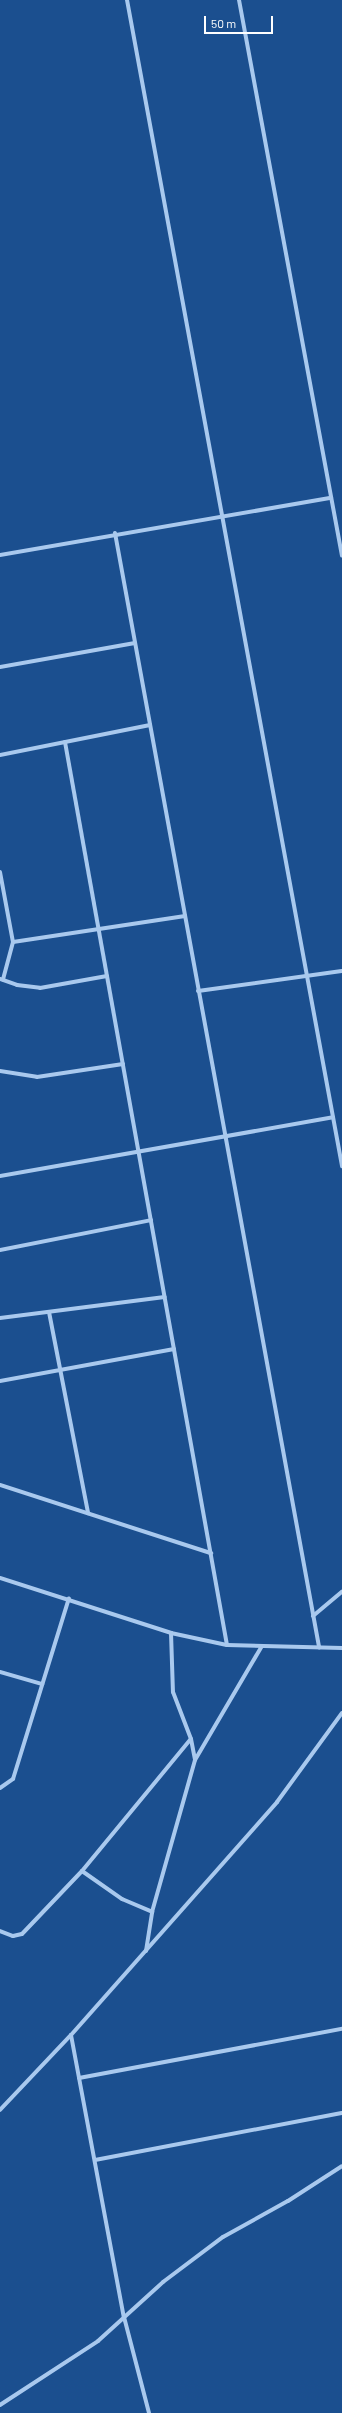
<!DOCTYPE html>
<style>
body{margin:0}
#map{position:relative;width:342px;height:2413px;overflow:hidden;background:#1b4f8f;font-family:Barlow,sans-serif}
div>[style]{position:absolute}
.street>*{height:4px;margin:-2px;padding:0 2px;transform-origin:2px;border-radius:2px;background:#a9c9ee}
span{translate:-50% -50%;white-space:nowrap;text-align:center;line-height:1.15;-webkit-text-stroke:3px #1b4f8f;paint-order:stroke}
.scale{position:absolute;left:204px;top:16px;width:69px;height:18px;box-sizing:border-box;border:2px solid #fff;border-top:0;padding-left:5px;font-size:12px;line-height:14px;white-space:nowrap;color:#fff;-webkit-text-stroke:3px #1b4f8f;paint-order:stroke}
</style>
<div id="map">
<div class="street">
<div style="left:127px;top:0;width:1186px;rotate:79.55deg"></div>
<div style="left:239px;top:0;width:565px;rotate:79.5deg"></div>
<div style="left:115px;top:533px;width:1133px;rotate:79.62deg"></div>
<div style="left:0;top:555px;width:336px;rotate:-9.8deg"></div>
<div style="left:0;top:667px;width:137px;rotate:-10.1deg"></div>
<div style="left:65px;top:742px;width:917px;rotate:79.83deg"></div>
<div style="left:0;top:755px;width:153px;rotate:-11.3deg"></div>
<div style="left:0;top:872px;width:71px;rotate:79.5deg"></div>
<div style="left:13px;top:942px;width:39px;rotate:105deg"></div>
<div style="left:13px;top:942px;width:174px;rotate:-8.6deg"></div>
<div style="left:0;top:979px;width:18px;rotate:19deg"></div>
<div style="left:17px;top:985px;width:23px;rotate:7deg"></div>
<div style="left:40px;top:988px;width:68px;rotate:-10.2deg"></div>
<div style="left:198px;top:991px;width:145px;rotate:-7.9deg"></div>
<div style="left:0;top:1071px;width:37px;rotate:9deg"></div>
<div style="left:37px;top:1077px;width:87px;rotate:-8.6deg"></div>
<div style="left:0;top:1176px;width:338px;rotate:-10deg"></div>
<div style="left:0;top:1250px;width:154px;rotate:-11.2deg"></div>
<div style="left:49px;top:1312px;width:205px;rotate:79deg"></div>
<div style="left:0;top:1318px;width:166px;rotate:-7.3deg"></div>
<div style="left:0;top:1381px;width:177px;rotate:-10.4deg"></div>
<div style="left:0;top:1485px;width:222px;rotate:17.9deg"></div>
<div style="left:0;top:1578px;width:180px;rotate:17.8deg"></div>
<div style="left:171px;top:1633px;width:57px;rotate:12.1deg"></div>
<div style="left:227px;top:1645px;width:115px;rotate:1.5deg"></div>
<div style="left:313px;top:1616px;width:38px;rotate:-40deg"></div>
<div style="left:171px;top:1633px;width:59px;rotate:88.1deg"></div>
<div style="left:173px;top:1692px;width:50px;rotate:69deg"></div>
<div style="left:191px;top:1739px;width:21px;rotate:79deg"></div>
<div style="left:0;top:1672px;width:44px;rotate:15.9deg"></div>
<div style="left:0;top:1788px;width:16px;rotate:-35deg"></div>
<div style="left:13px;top:1779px;width:189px;rotate:-72.8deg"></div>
<div style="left:82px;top:1871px;width:49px;rotate:35deg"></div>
<div style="left:122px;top:1899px;width:33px;rotate:23deg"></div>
<div style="left:0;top:1931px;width:14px;rotate:21deg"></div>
<div style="left:13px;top:1936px;width:9px;rotate:-13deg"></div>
<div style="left:22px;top:1934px;width:87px;rotate:-46.4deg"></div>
<div style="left:82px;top:1871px;width:171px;rotate:-50.5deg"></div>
<div style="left:146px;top:1951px;width:39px;rotate:-81deg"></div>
<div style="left:152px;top:1912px;width:158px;rotate:-74.2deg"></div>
<div style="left:195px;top:1760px;width:132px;rotate:-59.6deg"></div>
<div style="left:71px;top:2035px;width:287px;rotate:79.4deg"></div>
<div style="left:124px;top:2317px;width:99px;rotate:75.4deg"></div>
<div style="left:79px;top:2078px;width:268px;rotate:-10.6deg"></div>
<div style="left:0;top:2110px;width:103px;rotate:-46.6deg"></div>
<div style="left:71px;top:2035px;width:311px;rotate:-48.5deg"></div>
<div style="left:277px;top:1802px;width:110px;rotate:-53.9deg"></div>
<div style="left:95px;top:2160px;width:251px;rotate:-10.8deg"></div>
<div style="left:0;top:2405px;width:117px;rotate:-33.1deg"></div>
<div style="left:98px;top:2341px;width:88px;rotate:-42.2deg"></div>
<div style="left:163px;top:2282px;width:75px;rotate:-36.9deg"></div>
<div style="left:223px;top:2237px;width:74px;rotate:-29deg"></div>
<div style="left:288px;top:2201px;width:64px;rotate:-32.9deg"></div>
</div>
<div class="scale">50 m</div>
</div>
